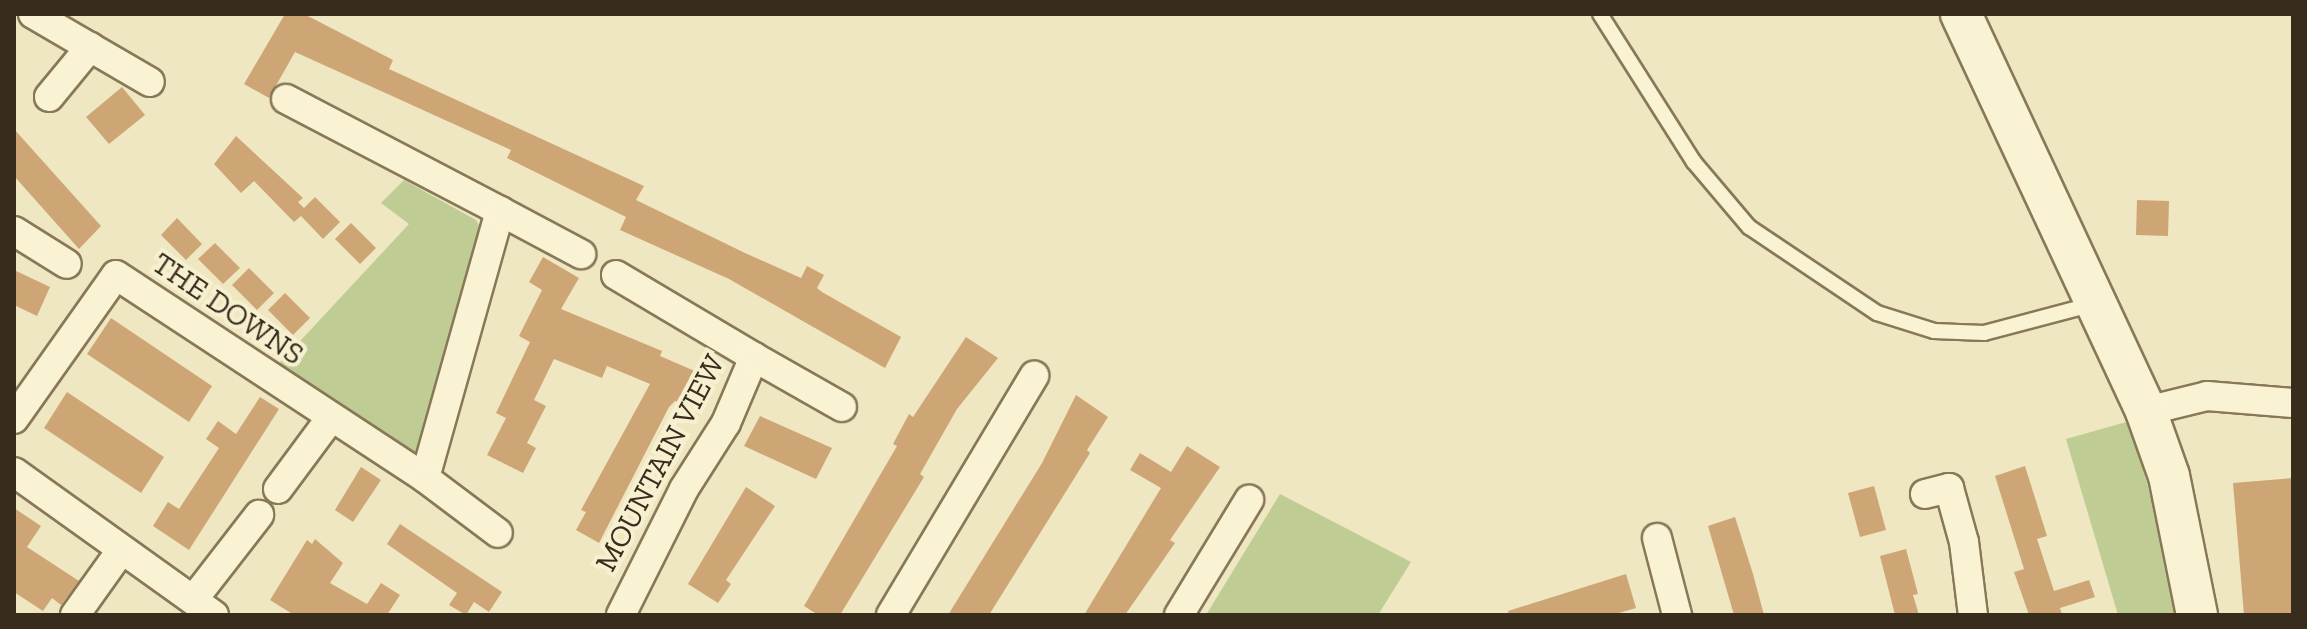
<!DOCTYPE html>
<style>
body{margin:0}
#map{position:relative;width:2307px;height:629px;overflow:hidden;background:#efe7c1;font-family:"Zilla Slab",serif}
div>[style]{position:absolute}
.green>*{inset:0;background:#bfcd95}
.building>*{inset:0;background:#cea676}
.roads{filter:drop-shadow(2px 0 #887858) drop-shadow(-2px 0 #887858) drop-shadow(0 2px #887858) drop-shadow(0 -2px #887858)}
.service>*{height:14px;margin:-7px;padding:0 7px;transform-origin:7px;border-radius:7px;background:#f9f3d4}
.minor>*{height:28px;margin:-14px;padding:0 14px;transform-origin:14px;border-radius:14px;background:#f9f3d4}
.secondary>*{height:40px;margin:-20px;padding:0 20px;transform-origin:20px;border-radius:20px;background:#f9f3d4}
span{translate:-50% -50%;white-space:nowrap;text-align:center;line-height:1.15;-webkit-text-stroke:8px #f6f0d0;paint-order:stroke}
.street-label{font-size:30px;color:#382d1d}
.frame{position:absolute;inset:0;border:16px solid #382d1d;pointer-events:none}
</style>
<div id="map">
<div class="green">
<div style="clip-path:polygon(404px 180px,476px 220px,481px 229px,426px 452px,411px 458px,275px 368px,409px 224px,381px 203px)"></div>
<div style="clip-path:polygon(2130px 421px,2164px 545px,2177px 615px,2118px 615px,2066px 439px)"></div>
<div style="clip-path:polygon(1280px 494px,1411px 562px,1378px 615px,1206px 615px)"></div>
</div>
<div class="building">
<div style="clip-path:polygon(285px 14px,304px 14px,393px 60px,389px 69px,644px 186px,636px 200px,745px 253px,801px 278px,807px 266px,824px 275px,817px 288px,822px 292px,901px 337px,885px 368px,729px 279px,620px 230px,626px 217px,507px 158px,511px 150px,295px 52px,269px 98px,244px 84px)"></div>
<div style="clip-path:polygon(122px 87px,145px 115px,109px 144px,86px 117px)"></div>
<div style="clip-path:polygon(14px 129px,101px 226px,79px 249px,14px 176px)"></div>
<div style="clip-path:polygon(236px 136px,303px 198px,298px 202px,304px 208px,315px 197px,340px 222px,323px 239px,301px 216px,294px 222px,254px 181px,241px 193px,214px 164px)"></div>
<div style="clip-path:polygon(2137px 200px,2169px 201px,2168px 236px,2136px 235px)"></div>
<div style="clip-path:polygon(177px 218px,202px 244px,186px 260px,161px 235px)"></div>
<div style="clip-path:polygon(351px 223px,376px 248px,360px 264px,335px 239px)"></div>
<div style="clip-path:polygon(215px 243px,240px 268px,223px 284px,198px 259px)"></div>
<div style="clip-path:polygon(543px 257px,579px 278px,561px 309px,662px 351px,660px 356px,704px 375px,690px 407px,675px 401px,669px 407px,599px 543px,576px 530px,586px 512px,581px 510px,650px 384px,607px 366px,602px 378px,554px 359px,534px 400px,546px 406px,527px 443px,536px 448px,523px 473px,487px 455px,506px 418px,496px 413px,530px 342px,519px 336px,542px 290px,529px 282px)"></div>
<div style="clip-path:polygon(249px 268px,274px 293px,257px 310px,232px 285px)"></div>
<div style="clip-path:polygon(14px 270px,50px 287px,37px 316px,14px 305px)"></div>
<div style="clip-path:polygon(285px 293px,310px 318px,293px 335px,268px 310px)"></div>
<div style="clip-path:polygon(111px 318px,212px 386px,189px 422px,87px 354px)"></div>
<div style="clip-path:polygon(966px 337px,998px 358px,957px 409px,920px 474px,924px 477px,840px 615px,818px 615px,804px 606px,897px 446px,893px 444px,909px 414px,913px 417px)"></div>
<div style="clip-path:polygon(67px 392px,164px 457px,141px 493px,44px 428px)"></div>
<div style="clip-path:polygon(1076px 395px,1108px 417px,1087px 450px,1090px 453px,989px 615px,948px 615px,1042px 463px)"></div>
<div style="clip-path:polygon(260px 397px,279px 409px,189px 550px,153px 526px,168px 502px,179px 509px,219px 448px,206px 439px,218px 421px,236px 434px)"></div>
<div style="clip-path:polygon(760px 416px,832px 448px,816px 479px,744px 446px)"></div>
<div style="clip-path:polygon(1187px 446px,1220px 467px,1170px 540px,1175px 543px,1125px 615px,1084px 615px,1161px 488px,1130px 470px,1140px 453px,1171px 472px)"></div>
<div style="clip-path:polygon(2025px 466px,2047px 536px,2037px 539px,2054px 591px,2089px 580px,2095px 597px,2060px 608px,2062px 615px,2029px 615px,2014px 572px,2024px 569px,1995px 476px)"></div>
<div style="clip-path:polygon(361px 467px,381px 480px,353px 522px,335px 510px)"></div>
<div style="clip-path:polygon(2293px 478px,2293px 615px,2244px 615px,2233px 483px)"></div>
<div style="clip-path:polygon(1874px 486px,1886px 530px,1860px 537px,1848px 493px)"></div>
<div style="clip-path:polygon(746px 487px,775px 506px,726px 580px,731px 584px,718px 603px,688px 584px)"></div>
<div style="clip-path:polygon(14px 508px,41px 526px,27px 547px,79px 581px,61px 605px,52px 598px,43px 611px,14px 592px)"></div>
<div style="clip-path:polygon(1735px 517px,1753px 574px,1764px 615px,1734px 615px,1708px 526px)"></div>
<div style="clip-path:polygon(400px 524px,502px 592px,489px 612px,474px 602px,466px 615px,449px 605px,457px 593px,387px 544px)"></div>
<div style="clip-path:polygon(315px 539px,343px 563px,330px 583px,367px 604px,381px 583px,400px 595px,387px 615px,294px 615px,270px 600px,307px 540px,312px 544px)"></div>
<div style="clip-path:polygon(1906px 549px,1918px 594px,1913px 595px,1919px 615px,1895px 615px,1880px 556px)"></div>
<div style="clip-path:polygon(1626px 574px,1636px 608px,1612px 615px,1509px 615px,1508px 611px)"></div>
</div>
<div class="roads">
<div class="service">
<div style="left:1600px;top:14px;width:175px;rotate:57.6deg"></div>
<div style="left:1694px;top:162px;width:85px;rotate:49.8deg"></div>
<div style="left:1749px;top:227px;width:154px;rotate:33.9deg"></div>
<div style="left:1877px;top:313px;width:60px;rotate:17.5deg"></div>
<div style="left:1934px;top:331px;width:50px;rotate:2.3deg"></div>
<div style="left:1984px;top:333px;width:114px;rotate:-14.8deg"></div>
</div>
<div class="minor">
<div style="left:33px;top:14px;width:135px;rotate:30.2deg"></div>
<div style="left:49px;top:97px;width:65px;rotate:-50.6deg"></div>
<div style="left:286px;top:99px;width:242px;rotate:27.6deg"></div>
<div style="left:500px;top:211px;width:277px;rotate:105.7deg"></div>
<div style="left:500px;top:211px;width:92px;rotate:28deg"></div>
<div style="left:14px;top:231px;width:62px;rotate:31.9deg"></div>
<div style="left:616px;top:275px;width:161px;rotate:30.7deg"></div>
<div style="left:754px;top:357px;width:72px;rotate:113deg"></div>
<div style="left:726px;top:423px;width:78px;rotate:122.5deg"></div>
<div style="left:684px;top:489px;width:141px;rotate:116.6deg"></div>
<div style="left:754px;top:357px;width:101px;rotate:29.6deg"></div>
<div style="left:2146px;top:411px;width:63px;rotate:-13.8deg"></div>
<div style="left:2207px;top:396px;width:86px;rotate:4.7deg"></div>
<div style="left:14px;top:419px;width:176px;rotate:-54.7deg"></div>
<div style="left:116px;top:275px;width:370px;rotate:33.3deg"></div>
<div style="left:425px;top:478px;width:91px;rotate:37deg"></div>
<div style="left:14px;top:472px;width:246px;rotate:35.6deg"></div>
<div style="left:278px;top:489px;width:87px;rotate:-53.4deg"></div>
<div style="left:1925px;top:494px;width:25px;rotate:-14deg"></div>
<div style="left:1949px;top:488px;width:56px;rotate:74.5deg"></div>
<div style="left:1964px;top:542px;width:74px;rotate:83deg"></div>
<div style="left:1657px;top:538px;width:80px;rotate:75.4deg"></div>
<div style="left:193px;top:600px;width:108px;rotate:-52.2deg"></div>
<div style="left:75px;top:615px;width:77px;rotate:-54.5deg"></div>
<div style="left:891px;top:615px;width:279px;rotate:-59.1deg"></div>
<div style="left:1179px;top:615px;width:135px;rotate:-58.7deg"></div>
</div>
<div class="secondary">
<div style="left:1961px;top:14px;width:438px;rotate:65deg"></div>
<div style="left:2146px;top:411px;width:69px;rotate:70.5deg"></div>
<div style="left:2169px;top:476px;width:142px;rotate:78.6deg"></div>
</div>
</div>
<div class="street-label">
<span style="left:228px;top:309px;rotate:34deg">THE DOWNS</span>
<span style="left:660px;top:463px;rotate:-62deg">MOUNTAIN VIEW</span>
</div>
<div class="frame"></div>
</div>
